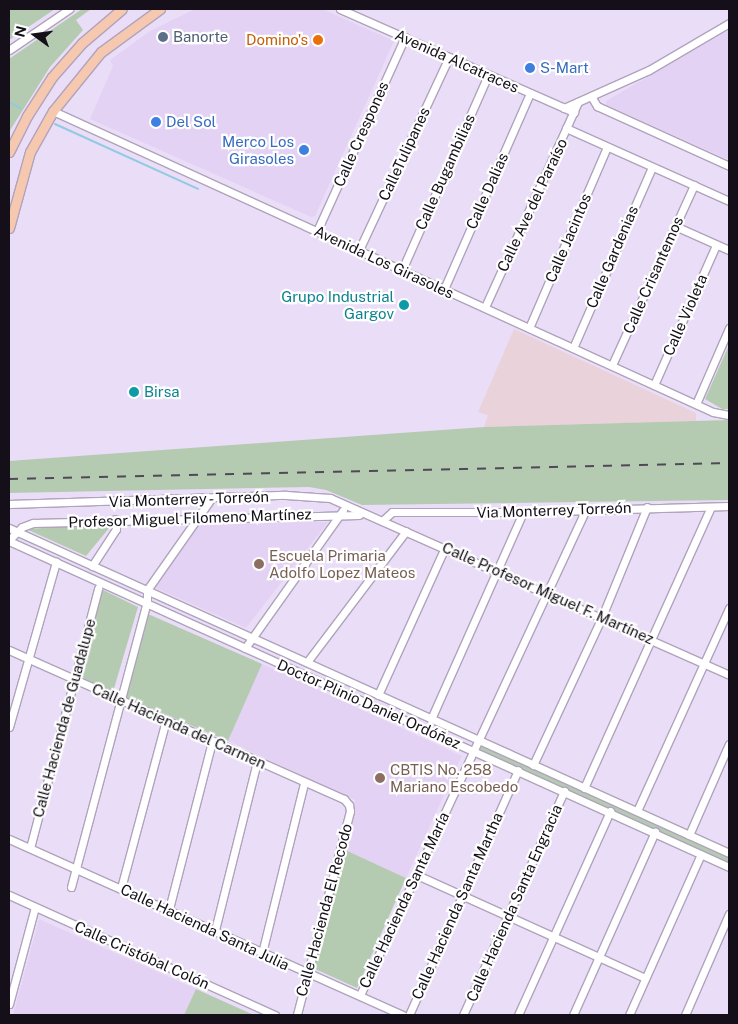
<!DOCTYPE html>
<meta charset="utf-8">
<style>
body{margin:0}
#map{position:relative;width:738px;height:1024px;overflow:hidden;background:#eaddf7;font-family:"Public Sans",sans-serif}
div>[style]{position:absolute}
.built>*{inset:0;background:#e4d2f4}
.industrial>*{inset:0;background:#ead2db}
.green>*{inset:0;background:#b4cbb1}
.stream>*{height:2px;margin:-1px;padding:0 1px;transform-origin:1px;border-radius:1px;background:#92cae0}
.roads{filter:drop-shadow(1px 0 #b0a3bc) drop-shadow(-1px 0 #b0a3bc) drop-shadow(0 1px #b0a3bc) drop-shadow(0 -1px #b0a3bc)}
.minor>*{height:7px;margin:-3.5px;padding:0 3.5px;transform-origin:3.5px;border-radius:3.5px;background:#fff}
.major>*{height:9px;margin:-4.5px;padding:0 4.5px;transform-origin:4.5px;border-radius:4.5px;background:#f5c8af}
.rail>*{height:2px;margin-top:-1px;transform-origin:0;background:repeating-linear-gradient(90deg,#4f4856 0 9px,transparent 0 18px)}
.dots>*{width:14px;height:14px;translate:-50% -50%;box-sizing:border-box;border:2px solid #fff;border-radius:50%}
span{translate:-50% -50%;white-space:nowrap;text-align:center;line-height:1.15;-webkit-text-stroke:4.5px #fff;paint-order:stroke}
.service-label{font-size:15px;color:#4e5e75}
.left{translate:0 -50%;text-align:left}
.food-label{font-size:15px;color:#c56008}
.right{translate:-100% -50%;text-align:right}
.street-label{font-size:15px;color:#140f18}
.shop-label{font-size:15px;color:#366cbe}
.culture-label{font-size:15px;color:#0d838f}
.education-label{font-size:15px;color:#785e54}
.frame{position:absolute;inset:0;border:10px solid #140f18;pointer-events:none}
.north{position:absolute;left:10px;top:10px;width:50px;height:50px;-webkit-text-stroke:4px #fff;paint-order:stroke;rotate:284deg;font-size:14px;font-weight:700;line-height:20px;text-align:center;color:#140f18}
.north::after{content:'';display:block;margin:auto;width:18px;height:22px;background:#140f18;clip-path:polygon(50% 0,100% 100%,50% 72%,0 100%)}
</style>
<div id="map">
<div class="built">
<div style="clip-path:polygon(195px 9px,322px 9px,394px 41px,315px 216px,311px 217px,90px 119px,113px 66px,110px 60px,150px 31px)"></div>
<div style="clip-path:polygon(729px 30px,729px 160px,606px 105px,606px 101px)"></div>
<div style="clip-path:polygon(328px 522px,246px 628px,149px 585px,198px 523px)"></div>
<div style="clip-path:polygon(262px 664px,462px 756px,406px 878px,343px 849px,355px 800px,228px 741px)"></div>
<div style="clip-path:polygon(39px 919px,196px 989px,184px 1015px,13px 1015px)"></div>
</div>
<div class="industrial">
<div style="clip-path:polygon(514px 329px,696px 413px,696px 421px,484px 427px,488px 415px,478px 412px)"></div>
</div>
<div class="green">
<div style="clip-path:polygon(9px 9px,55px 9px,9px 40px)"></div>
<div style="clip-path:polygon(82px 9px,91px 9px,76px 20px,83px 30px,50px 67px,9px 132px,9px 59px)"></div>
<div style="clip-path:polygon(729px 345px,729px 409px,722px 409px,705px 399px)"></div>
<div style="clip-path:polygon(729px 420px,729px 500px,362px 505px,326px 490px,309px 487px,9px 493px,9px 461px,484px 427px)"></div>
<div style="clip-path:polygon(109px 524px,110px 527px,86px 556px,26px 529px)"></div>
<div style="clip-path:polygon(103px 590px,138px 607px,113px 692px,77px 675px)"></div>
<div style="clip-path:polygon(148px 614px,262px 664px,228px 741px,122px 696px)"></div>
<div style="clip-path:polygon(481px 746px,729px 858px,729px 863px,480px 750px)"></div>
<div style="clip-path:polygon(343px 849px,406px 878px,357px 988px,313px 968px)"></div>
<div style="clip-path:polygon(196px 989px,254px 1015px,184px 1015px)"></div>
</div>
<div class="stream">
<div style="left:9px;top:102px;width:13px;rotate:29deg"></div>
<div style="left:55px;top:124px;width:157px;rotate:24.4deg"></div>
</div>
<div class="roads">
<div class="minor">
<div style="left:340px;top:9px;width:256px;rotate:23.8deg"></div>
<div style="left:9px;top:50px;width:73px;rotate:-34.3deg"></div>
<div style="left:591px;top:96px;width:12px;rotate:59deg"></div>
<div style="left:597px;top:106px;width:145px;rotate:24.4deg"></div>
<div style="left:564px;top:108px;width:93px;rotate:-24.1deg"></div>
<div style="left:649px;top:70px;width:93px;rotate:-30.4deg"></div>
<div style="left:53px;top:111px;width:725px;rotate:24.52deg"></div>
<div style="left:713px;top:412px;width:16px;rotate:11deg"></div>
<div style="left:566px;top:128px;width:179px;rotate:24.1deg"></div>
<div style="left:675px;top:226px;width:59px;rotate:24deg"></div>
<div style="left:317px;top:231px;width:213px;rotate:-65.6deg"></div>
<div style="left:359px;top:250px;width:213px;rotate:-65deg"></div>
<div style="left:402px;top:270px;width:213px;rotate:-66.2deg"></div>
<div style="left:444px;top:289px;width:214px;rotate:-66.3deg"></div>
<div style="left:485px;top:307px;width:225px;rotate:-65.6deg"></div>
<div style="left:529px;top:328px;width:197px;rotate:-66.7deg"></div>
<div style="left:573px;top:348px;width:197px;rotate:-66.4deg"></div>
<div style="left:612px;top:365px;width:198px;rotate:-65.5deg"></div>
<div style="left:654px;top:385px;width:153px;rotate:-66.1deg"></div>
<div style="left:696px;top:404px;width:83px;rotate:-66.5deg"></div>
<div style="left:9px;top:504px;width:277px;rotate:-1.9deg"></div>
<div style="left:286px;top:495px;width:44px;rotate:3.9deg"></div>
<div style="left:330px;top:498px;width:436px;rotate:23.9deg"></div>
<div style="left:382px;top:521px;width:13px;rotate:-42deg"></div>
<div style="left:392px;top:512px;width:131px"></div>
<div style="left:523px;top:512px;width:206px;rotate:-1.7deg"></div>
<div style="left:9px;top:528px;width:790px;rotate:24.29deg"></div>
<div style="left:9px;top:540px;width:18px;rotate:-45deg"></div>
<div style="left:22px;top:527px;width:12px;rotate:-20deg"></div>
<div style="left:33px;top:523px;width:326px;rotate:-1.4deg"></div>
<div style="left:9px;top:541px;width:790px;rotate:24.36deg"></div>
<div style="left:92px;top:566px;width:44px;rotate:-57deg"></div>
<div style="left:116px;top:529px;width:10px;rotate:-96deg"></div>
<div style="left:245px;top:648px;width:169px;rotate:-54.6deg"></div>
<div style="left:9px;top:650px;width:367px;rotate:24deg"></div>
<div style="left:344px;top:799px;width:8px;rotate:50deg"></div>
<div style="left:349px;top:805px;width:6px;rotate:81deg"></div>
<div style="left:350px;top:811px;width:211px;rotate:104.6deg"></div>
<div style="left:307px;top:662px;width:164px;rotate:-52.9deg"></div>
<div style="left:378px;top:695px;width:162px;rotate:-65.6deg"></div>
<div style="left:431px;top:719px;width:227px;rotate:-66deg"></div>
<div style="left:9px;top:727px;width:172px;rotate:-74.1deg"></div>
<div style="left:533px;top:765px;width:161px;rotate:-65deg"></div>
<div style="left:601px;top:619px;width:121px;rotate:-67.7deg"></div>
<div style="left:584px;top:788px;width:308px;rotate:-65.7deg"></div>
<div style="left:637px;top:811px;width:223px;rotate:-65.6deg"></div>
<div style="left:689px;top:835px;width:99px;rotate:-66.3deg"></div>
<div style="left:9px;top:839px;width:431px;rotate:24.1deg"></div>
<div style="left:30px;top:848px;width:269px;rotate:-75.3deg"></div>
<div style="left:417px;top:875px;width:250px;rotate:24.3deg"></div>
<div style="left:71px;top:887px;width:295px;rotate:-75.1deg"></div>
<div style="left:147px;top:602px;width:12px;rotate:-90deg"></div>
<div style="left:147px;top:590px;width:111px;rotate:-54.9deg"></div>
<div style="left:121px;top:888px;width:174px;rotate:-75deg"></div>
<div style="left:9px;top:895px;width:292px;rotate:24.3deg"></div>
<div style="left:169px;top:909px;width:173px;rotate:-75.6deg"></div>
<div style="left:215px;top:930px;width:174px;rotate:-76deg"></div>
<div style="left:262px;top:953px;width:175px;rotate:-76.1deg"></div>
<div style="left:360px;top:995px;width:536px;rotate:-65.06deg"></div>
<div style="left:9px;top:1004px;width:100px;rotate:-75deg"></div>
<div style="left:409px;top:1015px;width:268px;rotate:-66deg"></div>
<div style="left:463px;top:1015px;width:246px;rotate:-65.7deg"></div>
<div style="left:518px;top:1015px;width:224px;rotate:-65.7deg"></div>
<div style="left:573px;top:1015px;width:201px;rotate:-65.9deg"></div>
<div style="left:629px;top:1015px;width:176px;rotate:-65.9deg"></div>
<div style="left:685px;top:1015px;width:110px;rotate:-66.5deg"></div>
</div>
<div class="major">
<div style="left:9px;top:152px;width:40px;rotate:-63.4deg"></div>
<div style="left:27px;top:116px;width:46px;rotate:-57.3deg"></div>
<div style="left:52px;top:77px;width:45px;rotate:-48.6deg"></div>
<div style="left:82px;top:43px;width:52px;rotate:-40.4deg"></div>
<div style="left:9px;top:228px;width:79px;rotate:-74.6deg"></div>
<div style="left:30px;top:152px;width:47px;rotate:-60.7deg"></div>
<div style="left:53px;top:111px;width:76px;rotate:-50.9deg"></div>
<div style="left:101px;top:52px;width:73px;rotate:-36.1deg"></div>
</div>
</div>
<div class="rail">
<div style="left:9px;top:479px;width:720px;rotate:-1.27deg"></div>
</div>
<div class="dots">
<div style="left:163px;top:37px;background:#5c6f8a"></div>
<div style="left:318px;top:40px;background:#e8710a"></div>
<div style="left:530px;top:68px;background:#3f7fe0"></div>
<div style="left:156px;top:122px;background:#3f7fe0"></div>
<div style="left:304px;top:150px;background:#3f7fe0"></div>
<div style="left:404px;top:305px;background:#0f9aa8"></div>
<div style="left:134px;top:392px;background:#0f9aa8"></div>
<div style="left:259px;top:564px;background:#8d6e63"></div>
<div style="left:380px;top:778px;background:#8d6e63"></div>
</div>
<div class="service-label">
<span class="left" style="left:173px;top:37px">Banorte</span>
</div>
<div class="food-label">
<span class="right" style="left:308px;top:40px">Domino's</span>
</div>
<div class="street-label">
<span style="left:457px;top:61px;rotate:24deg">Avenida Alcatraces</span>
<span style="left:361px;top:134px;rotate:-66deg">Calle Crespones</span>
<span style="left:404px;top:154px;rotate:-65deg">CalleTulipanes</span>
<span style="left:445px;top:172px;rotate:-66deg">Calle Bugambilias</span>
<span style="left:487px;top:191px;rotate:-66deg">Calle Dalias</span>
<span style="left:532px;top:205px;rotate:-65deg">Calle Ave del Paraíso</span>
<span style="left:568px;top:238px;rotate:-67deg">Calle Jacintos</span>
<span style="left:612px;top:257px;rotate:-67deg">Calle Gardenias</span>
<span style="left:384px;top:262px;rotate:25deg">Avenida Los Girasoles</span>
<span style="left:653px;top:275px;rotate:-66deg">Calle Crisantemos</span>
<span style="left:685px;top:315px;rotate:-66deg">Calle Violeta</span>
<span style="left:189px;top:499px;rotate:-2deg">Via Monterrey - Torreón</span>
<span style="left:554px;top:510px;rotate:-2deg">Via Monterrey Torreón</span>
<span style="left:190px;top:518px;rotate:-2deg">Profesor Miguel Filomeno Martínez</span>
<span style="left:548px;top:593px;rotate:24deg">Calle Profesor Miguel F. Martínez</span>
<span style="left:369px;top:704px;rotate:24deg">Doctor Plinio Daniel Ordóñez</span>
<span style="left:64px;top:718px;rotate:-75deg">Calle Hacienda de Guadalupe</span>
<span style="left:179px;top:726px;rotate:24deg">Calle Hacienda del Carmen</span>
<span style="left:404px;top:900px;rotate:-65deg">Calle Hacienda Santa María</span>
<span style="left:514px;top:903px;rotate:-66deg">Calle Hacienda Santa Engracia</span>
<span style="left:457px;top:906px;rotate:-66deg">Calle Hacienda Santa Martha</span>
<span style="left:324px;top:910px;rotate:-75deg">Calle Hacienda El Recodo</span>
<span style="left:205px;top:927px;rotate:25deg">Calle Hacienda Santa Julia</span>
<span style="left:142px;top:955px;rotate:24deg">Calle Cristóbal Colón</span>
</div>
<div class="shop-label">
<span class="left" style="left:540px;top:68px">S-Mart</span>
<span class="left" style="left:166px;top:122px">Del Sol</span>
<span class="right" style="left:294px;top:150px">Merco Los<br>Girasoles</span>
</div>
<div class="culture-label">
<span class="right" style="left:394px;top:305px">Grupo Industrial<br>Gargov</span>
<span class="left" style="left:144px;top:392px">Birsa</span>
</div>
<div class="education-label">
<span class="left" style="left:269px;top:564px">Escuela Primaria<br>Adolfo Lopez Mateos</span>
<span class="left" style="left:390px;top:778px">CBTIS No. 258<br>Mariano Escobedo</span>
</div>
<div class="frame"></div>
<div class="north">N</div>
</div>
